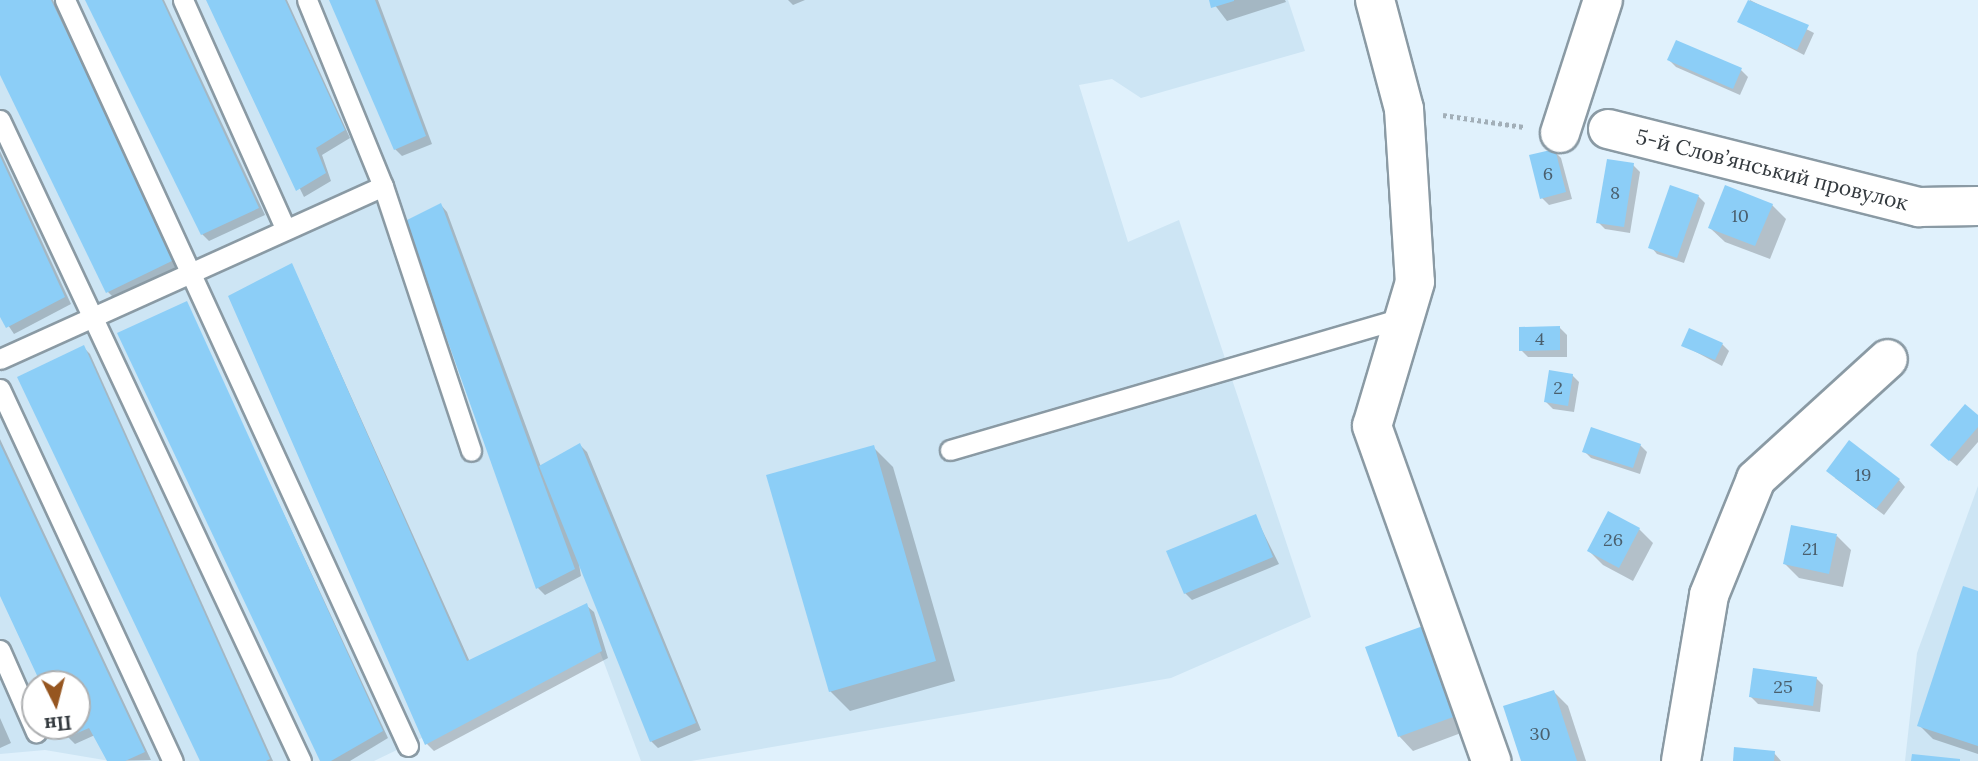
<!DOCTYPE html>
<meta charset="utf-8">
<style>
body{margin:0}
#map{position:relative;width:1978px;height:761px;overflow:hidden;background:#e0f1fc;font-family:Lora,serif}
div>[style]{position:absolute}
.built>*{inset:0;background:#cde5f4}
.shadow>*{inset:0;background:#0003}
.building>*{inset:0;background:#8ccef7}
.path>*{height:4.5px;margin-top:-2.25px;transform-origin:0;background:repeating-linear-gradient(90deg,#a2afb8 0 3.5px,transparent 0 7px)}
.roads{filter:drop-shadow(2px 0 #8a9aa4) drop-shadow(-2px 0 #8a9aa4) drop-shadow(0 2px #8a9aa4) drop-shadow(0 -2px #8a9aa4)}
.service>*{height:19px;margin:-9.5px;padding:0 9.5px;transform-origin:9.5px;border-radius:9.5px;background:#fff}
.minor>*{height:38px;margin:-19px;padding:0 19px;transform-origin:19px;border-radius:19px;background:#fff}
span{translate:-50% -50%;white-space:nowrap;text-align:center;line-height:1.15;-webkit-text-stroke:6px #fff;paint-order:stroke}
.number-label{font-size:18px;color:#4a5f6d}
.number-label span{-webkit-text-stroke-width:0}
.street-label{font-size:21px;color:#343a3f}
.north{position:absolute;left:21px;top:670px;width:70px;height:70px;box-sizing:border-box;background:#fff;border:2px solid #aeb0b2;border-radius:50%;rotate:174deg;font-size:19px;font-weight:700;line-height:28px;text-align:center;color:#343a3f}
.north::after{content:'';display:block;margin:auto;width:24px;height:32px;background:#965620;clip-path:polygon(50% 0,100% 100%,50% 72%,0 100%)}
</style>
<div id="map">
<div class="built">
<div style="clip-path:polygon(evenodd,0 0,1288px 0,1305px 51px,1141px 98px,1112px 79px,1079px 85px,1128px 242px,1179px 220px,1311px 617px,1171px 678px,691px 761px,641px 761px,600px 652px,374px 761px,110px 761px,45px 750px,0 754px,0 0,35px 684px,77px 684px,77px 726px,35px 726px,35px 684px)"></div>
<div style="clip-path:polygon(1978px 486px,1978px 761px,1905px 761px,1917px 653px)"></div>
</div>
<div class="shadow">
<div style="clip-path:polygon(0 0,53px 0,182px 266px,115px 299px,108px 292px,0 71px)"></div>
<div style="clip-path:polygon(87px 0,164px 0,265px 215px,209px 241px,202px 234px)"></div>
<div style="clip-path:polygon(207px 0,287px 0,350px 138px,322px 155px,331px 181px,304px 197px)"></div>
<div style="clip-path:polygon(331px 0,378px 0,432px 144px,402px 156px,395px 149px)"></div>
<div style="clip-path:polygon(788px 0,805px 0,793px 5px)"></div>
<div style="clip-path:polygon(1211px 0,1285px 0,1286px 2px,1227px 21px)"></div>
<div style="clip-path:polygon(1750px 0,1814px 33px,1804px 55px,1740px 22px)"></div>
<div style="clip-path:polygon(1677px 42px,1741px 70px,1748px 77px,1740px 95px,1676px 67px,1669px 60px)"></div>
<div style="clip-path:polygon(0 151px,71px 304px,14px 334px,0 313px)"></div>
<div style="clip-path:polygon(1554px 151px,1561px 158px,1572px 199px,1549px 205px,1542px 198px)"></div>
<div style="clip-path:polygon(1633px 165px,1640px 172px,1630px 233px,1605px 229px,1598px 222px)"></div>
<div style="clip-path:polygon(1698px 196px,1705px 203px,1684px 263px,1657px 254px,1651px 247px)"></div>
<div style="clip-path:polygon(441px 205px,447px 212px,541px 467px,580px 445px,587px 452px,701px 730px,658px 748px,651px 741px,578px 558px,581px 576px,545px 595px,538px 588px,407px 222px)"></div>
<div style="clip-path:polygon(1772px 205px,1786px 219px,1770px 259px,1725px 242px,1710px 228px)"></div>
<div style="clip-path:polygon(292px 265px,470px 662px,587px 606px,594px 612px,608px 658px,434px 751px,427px 744px)"></div>
<div style="clip-path:polygon(186px 304px,388px 738px,350px 761px,322px 761px)"></div>
<div style="clip-path:polygon(1560px 328px,1567px 335px,1567px 357px,1528px 357px,1521px 350px)"></div>
<div style="clip-path:polygon(1722px 344px,1729px 351px,1722px 366px,1683px 345px)"></div>
<div style="clip-path:polygon(83px 347px,90px 354px,273px 761px,202px 761px)"></div>
<div style="clip-path:polygon(1572px 375px,1579px 382px,1574px 412px,1553px 409px,1546px 402px)"></div>
<div style="clip-path:polygon(1978px 417px,1978px 442px,1957px 466px,1939px 452px)"></div>
<div style="clip-path:polygon(0 439px,151px 760px,109px 761px,95px 735px,75px 744px,68px 737px,63px 726px,77px 726px,77px 684px,43px 684px,0 592px)"></div>
<div style="clip-path:polygon(1640px 445px,1647px 452px,1640px 474px,1591px 458px,1584px 451px)"></div>
<div style="clip-path:polygon(873px 447px,893px 467px,955px 681px,850px 711px,830px 691px)"></div>
<div style="clip-path:polygon(1835px 478px,1899px 480px,1905px 487px,1884px 515px)"></div>
<div style="clip-path:polygon(1255px 516px,1279px 564px,1192px 600px,1185px 593px)"></div>
<div style="clip-path:polygon(1639px 529px,1653px 543px,1633px 581px,1603px 565px,1589px 551px)"></div>
<div style="clip-path:polygon(1837px 536px,1851px 550px,1843px 587px,1799px 578px,1785px 564px)"></div>
<div style="clip-path:polygon(1978px 593px,1978px 754px,1933px 739px,1919px 725px)"></div>
<div style="clip-path:polygon(1422px 628px,1469px 730px,1413px 751px,1399px 736px)"></div>
<div style="clip-path:polygon(1816px 678px,1823px 685px,1820px 712px,1758px 704px,1751px 697px)"></div>
<div style="clip-path:polygon(1554px 692px,1568px 706px,1586px 761px,1523px 761px)"></div>
<div style="clip-path:polygon(0 718px,11px 743px,0 748px)"></div>
<div style="clip-path:polygon(1774px 753px,1781px 761px,1734px 761px)"></div>
</div>
<div class="building">
<div style="clip-path:polygon(0 0,51px 0,176px 259px,106px 293px,0 75px)"></div>
<div style="clip-path:polygon(85px 0,162px 0,259px 208px,201px 235px)"></div>
<div style="clip-path:polygon(206px 0,285px 0,345px 130px,316px 148px,326px 173px,296px 191px)"></div>
<div style="clip-path:polygon(329px 0,375px 0,426px 136px,394px 150px)"></div>
<div style="clip-path:polygon(1209px 0,1234px 0,1234px 1px,1211px 8px)"></div>
<div style="clip-path:polygon(1748px 0,1809px 25px,1797px 50px,1737px 22px)"></div>
<div style="clip-path:polygon(1676px 40px,1742px 68px,1733px 89px,1667px 60px)"></div>
<div style="clip-path:polygon(1555px 149px,1566px 192px,1540px 199px,1529px 155px)"></div>
<div style="clip-path:polygon(0 156px,65px 297px,6px 328px,0 317px)"></div>
<div style="clip-path:polygon(1607px 159px,1634px 163px,1624px 227px,1596px 223px)"></div>
<div style="clip-path:polygon(1670px 185px,1699px 195px,1677px 258px,1648px 248px)"></div>
<div style="clip-path:polygon(1725px 185px,1773px 204px,1755px 246px,1708px 228px)"></div>
<div style="clip-path:polygon(441px 203px,575px 569px,536px 589px,405px 221px)"></div>
<div style="clip-path:polygon(292px 263px,467px 661px,587px 603px,602px 651px,425px 745px,228px 296px)"></div>
<div style="clip-path:polygon(187px 301px,383px 731px,331px 761px,320px 761px,117px 333px)"></div>
<div style="clip-path:polygon(1560px 326px,1560px 350px,1519px 351px,1519px 327px)"></div>
<div style="clip-path:polygon(1689px 328px,1723px 343px,1715px 360px,1681px 346px)"></div>
<div style="clip-path:polygon(84px 345px,270px 759px,266px 761px,200px 761px,17px 377px)"></div>
<div style="clip-path:polygon(1549px 370px,1573px 374px,1568px 406px,1544px 402px)"></div>
<div style="clip-path:polygon(1965px 404px,1978px 415px,1978px 427px,1949px 461px,1930px 445px)"></div>
<div style="clip-path:polygon(1591px 427px,1641px 444px,1633px 468px,1582px 452px)"></div>
<div style="clip-path:polygon(1849px 440px,1900px 479px,1876px 509px,1826px 471px)"></div>
<div style="clip-path:polygon(580px 443px,696px 723px,650px 742px,539px 466px)"></div>
<div style="clip-path:polygon(0 444px,145px 752px,125px 761px,107px 761px,89px 728px,66px 738px,61px 726px,77px 726px,77px 684px,41px 684px,0 596px)"></div>
<div style="clip-path:polygon(874px 445px,936px 661px,829px 692px,766px 475px)"></div>
<div style="clip-path:polygon(1608px 511px,1640px 528px,1619px 568px,1587px 551px)"></div>
<div style="clip-path:polygon(1256px 514px,1273px 557px,1184px 594px,1166px 551px)"></div>
<div style="clip-path:polygon(1791px 525px,1837px 534px,1829px 574px,1783px 564px)"></div>
<div style="clip-path:polygon(1963px 586px,1978px 591px,1978px 746px,1917px 726px)"></div>
<div style="clip-path:polygon(1423px 626px,1456px 716px,1398px 737px,1365px 647px)"></div>
<div style="clip-path:polygon(1753px 668px,1817px 677px,1813px 706px,1749px 697px)"></div>
<div style="clip-path:polygon(1554px 690px,1577px 761px,1521px 761px,1503px 706px)"></div>
<div style="clip-path:polygon(1734px 747px,1775px 751px,1774px 761px,1733px 761px)"></div>
<div style="clip-path:polygon(1912px 754px,1960px 759px,1960px 761px,1911px 761px)"></div>
</div>
<div class="path">
<div style="left:1443px;top:115px;width:82px;rotate:8.4deg"></div>
</div>
<div class="roads">
<div class="service">
<div style="left:65px;top:0;width:821px;rotate:65.31deg"></div>
<div style="left:183px;top:0;width:250px;rotate:65.9deg"></div>
<div style="left:307px;top:0;width:201px;rotate:67.8deg"></div>
<div style="left:383px;top:186px;width:279px;rotate:71.6deg"></div>
<div style="left:0;top:120px;width:708px;rotate:64.85deg"></div>
<div style="left:0;top:359px;width:420px;rotate:-24.3deg"></div>
<div style="left:0;top:389px;width:410px;rotate:65.1deg"></div>
<div style="left:950px;top:450px;width:474px;rotate:-16.3deg"></div>
<div style="left:0;top:650px;width:90px;rotate:66.3deg"></div>
</div>
<div class="minor">
<div style="left:1375px;top:0;width:113px;rotate:75.1deg"></div>
<div style="left:1404px;top:109px;width:173px;rotate:86.4deg"></div>
<div style="left:1415px;top:282px;width:150px;rotate:106.6deg"></div>
<div style="left:1372px;top:426px;width:356px;rotate:70.4deg"></div>
<div style="left:1608px;top:129px;width:321px;rotate:14.1deg"></div>
<div style="left:1919px;top:207px;width:59px;rotate:-1deg"></div>
<div style="left:1560px;top:133px;width:140px;rotate:-72.1deg"></div>
<div style="left:1681px;top:761px;width:168px;rotate:-80.4deg"></div>
<div style="left:1709px;top:595px;width:125px;rotate:-67.9deg"></div>
<div style="left:1756px;top:479px;width:178px;rotate:-42.3deg"></div>
</div>
</div>
<div class="number-label">
<span style="left:1548px;top:174px">6</span>
<span style="left:1615px;top:193px">8</span>
<span style="left:1740px;top:216px">10</span>
<span style="left:1540px;top:339px">4</span>
<span style="left:1558px;top:388px">2</span>
<span style="left:1863px;top:475px">19</span>
<span style="left:1613px;top:540px">26</span>
<span style="left:1810px;top:549px">21</span>
<span style="left:1783px;top:687px">25</span>
<span style="left:1540px;top:734px">30</span>
</div>
<div class="street-label">
<span style="left:1772px;top:170px;rotate:14deg">5-й Слов’янський провулок</span>
</div>
<div class="north">Пн</div>
</div>
